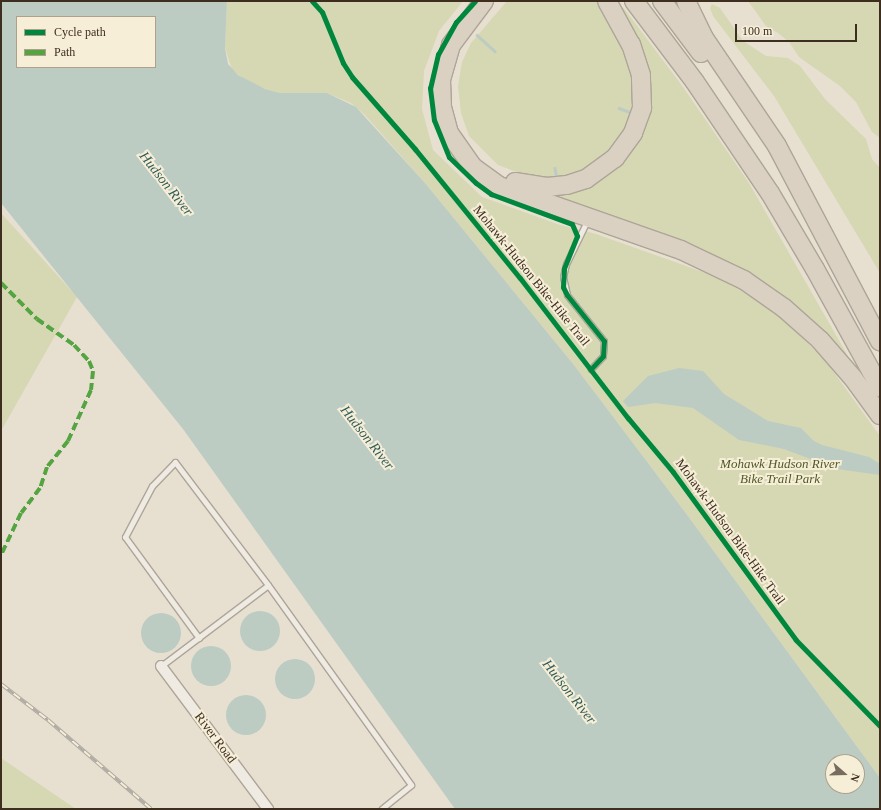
<!DOCTYPE html>
<style>
body{margin:0}
#map{position:relative;width:881px;height:810px;overflow:hidden;background:#e7e0d1;font-family:"Times New Roman",serif}
div>[style]{position:absolute}
.green>*{inset:0;background:#d6d7b3}
.water>*{inset:0;background:#bcccc2}
.round{border-radius:50%}
.stream>*{height:2.5px;margin:-1.25px;padding:0 1.25px;transform-origin:1.25px;border-radius:1.25px;background:#bcccc2}
.roads{filter:drop-shadow(1px 0 #ada599) drop-shadow(-1px 0 #ada599) drop-shadow(0 1px #ada599) drop-shadow(0 -1px #ada599)}
.lane>*{height:5px;margin:-2.5px;padding:0 2.5px;transform-origin:2.5px;border-radius:2.5px;background:#efebe3}
.street>*{height:10px;margin:-5px;padding:0 5px;transform-origin:5px;border-radius:5px;background:#efebe3}
.highway>*{height:18px;margin:-9px;padding:0 9px;transform-origin:9px;border-radius:9px;background:#dad1c2}
.rail>*{height:4px;margin-top:-2px;transform-origin:0;background:repeating-linear-gradient(90deg,#f7eed8 0 8px,#afaaa2 0 16px);box-sizing:border-box;border-block:1px solid #afaaa2}
.quiet>*{height:4px;margin-top:-2px;transform-origin:0;background:repeating-linear-gradient(90deg,#54a441 0 8px,transparent 0 12px)}
.cycleway>*{height:5px;margin:-2.5px;padding:0 2.5px;transform-origin:2.5px;border-radius:2.5px;background:#00873e}
span{translate:-50% -50%;white-space:nowrap;text-align:center;line-height:1.15;-webkit-text-stroke:4px #f7eed8;paint-order:stroke}
.street-label{font-size:13px;color:#3d2e20}
.park-label{font-size:13px;color:#4d5a26;font-style:italic}
.water-label{font-size:14px;color:#2f5d5a;font-style:italic}
.frame{position:absolute;inset:0;border:2px solid #3d2e20;pointer-events:none}
.legend{position:absolute;left:16px;top:16px;width:140px;height:52px;box-sizing:border-box;background:#f7eed8;border:1px solid #ada18e;margin:0;padding:5px 7px;list-style:none;font-size:12px;color:#3d2e20}
.legend li{display:flex;align-items:center;gap:8px;height:20px}
.legend b{width:20px;border:1px solid #ada18e}
.north{position:absolute;left:825px;top:754px;width:40px;height:40px;box-sizing:border-box;background:#f7eed8;border:1px solid #ada18e;border-radius:50%;rotate:110deg;font-size:11px;font-weight:700;line-height:16px;text-align:center;color:#3d2e20}
.north::after{content:'';display:block;margin:auto;width:14px;height:18px;background:#786c5e;clip-path:polygon(50% 0,100% 100%,50% 72%,0 100%)}
.scale{position:absolute;left:735px;top:24px;width:122px;height:18px;box-sizing:border-box;border:2px solid #3d2e20;border-top:0;padding-left:5px;font-size:12px;line-height:14px;white-space:nowrap;color:#3d2e20;-webkit-text-stroke:3px #f7eed8;paint-order:stroke}
</style>
<div id="map">
<div class="green">
<div style="clip-path:polygon(227px 1px,463px 1px,439px 31px,424px 71px,422px 109px,433px 150px,482px 197px,560px 225px,596px 234px,720px 278px,774px 310px,825px 360px,880px 436px,880px 778px,685px 512px,574px 365px,425px 183px,365px 115px,351px 103px,327px 93px,280px 93px,265px 89px,251px 84px,232px 70px,225px 47px)"></div>
<div style="clip-path:polygon(507px 1px,598px 1px,624px 53px,634px 81px,630px 118px,619px 139px,601px 158px,581px 172px,556px 177px,532px 178px,498px 165px,469px 136px,461px 113px,458px 86px,462px 62px,471px 43px)"></div>
<div style="clip-path:polygon(748px 1px,880px 1px,880px 138px,872px 132px,856px 102px,840px 86px,799px 57px,789px 42px,778px 33px,766px 26px)"></div>
<div style="clip-path:polygon(712px 4px,720px 8px,743px 41px,766px 56px,788px 58px,800px 66px,825px 99px,866px 139px,872px 159px,880px 168px,880px 273px,774px 96px,713px 16px,710px 8px)"></div>
<div style="clip-path:polygon(623px 7px,683px 87px,749px 183px,864px 384px,795px 309px,539px 194px,586px 185px,647px 110px,618px 11px)"></div>
<div style="clip-path:polygon(1px 213px,77px 297px,1px 431px)"></div>
<div style="clip-path:polygon(1px 758px,76px 809px,1px 809px)"></div>
</div>
<div class="water">
<div style="clip-path:polygon(evenodd,1px 1px,227px 1px,225px 48px,228px 64px,238px 75px,265px 89px,280px 93px,327px 93px,356px 107px,425px 183px,574px 365px,685px 512px,880px 778px,880px 809px,455px 809px,183px 429px,1px 203px,1px 1px,17px 17px,155px 17px,155px 67px,17px 67px,17px 17px,1px 1px,833px 762px,857px 762px,857px 786px,833px 786px,833px 762px)"></div>
<div style="clip-path:polygon(679px 368px,703px 371px,724px 394px,768px 421px,801px 428px,814px 441px,822px 445px,869px 457px,880px 464px,880px 475px,837px 469px,784px 449px,739px 440px,693px 408px,655px 403px,628px 407px,623px 401px,648px 376px)"></div>
<div class="round" style="left:240px;top:611px;width:40px;height:40px"></div>
<div class="round" style="left:141px;top:613px;width:40px;height:40px"></div>
<div class="round" style="left:191px;top:646px;width:40px;height:40px"></div>
<div class="round" style="left:275px;top:659px;width:40px;height:40px"></div>
<div class="round" style="left:226px;top:695px;width:40px;height:40px"></div>
</div>
<div class="stream">
<div style="left:477px;top:35px;width:24px;rotate:42deg"></div>
<div style="left:619px;top:108px;width:15px;rotate:20deg"></div>
<div style="left:555px;top:168px;width:11px;rotate:80deg"></div>
</div>
<div class="roads">
<div class="lane">
<div style="left:587px;top:221px;width:48px;rotate:116deg"></div>
<div style="left:566px;top:264px;width:13px;rotate:103deg"></div>
<div style="left:563px;top:277px;width:18px;rotate:77deg"></div>
<div style="left:567px;top:295px;width:59px;rotate:51.2deg"></div>
<div style="left:604px;top:341px;width:15px;rotate:94deg"></div>
<div style="left:603px;top:356px;width:18px;rotate:133deg"></div>
<div style="left:199px;top:638px;width:125px;rotate:-126.2deg"></div>
<div style="left:125px;top:537px;width:58px;rotate:-62.1deg"></div>
<div style="left:152px;top:486px;width:33px;rotate:-46deg"></div>
<div style="left:175px;top:462px;width:154px;rotate:52.9deg"></div>
<div style="left:161px;top:666px;width:134px;rotate:-37.1deg"></div>
<div style="left:268px;top:585px;width:246px;rotate:54.4deg"></div>
<div style="left:411px;top:785px;width:38px;rotate:141deg"></div>
</div>
<div class="street">
<div style="left:161px;top:666px;width:179px;rotate:53.2deg"></div>
</div>
<div class="highway">
<div style="left:484px;top:1px;width:55px;rotate:126.9deg"></div>
<div style="left:451px;top:45px;width:36px;rotate:106deg"></div>
<div style="left:441px;top:80px;width:27px;rotate:88deg"></div>
<div style="left:442px;top:107px;width:27px;rotate:75deg"></div>
<div style="left:449px;top:133px;width:42px;rotate:54.8deg"></div>
<div style="left:473px;top:167px;width:32px;rotate:36deg"></div>
<div style="left:499px;top:186px;width:193px;rotate:19.4deg"></div>
<div style="left:681px;top:250px;width:70px;rotate:25.5deg"></div>
<div style="left:744px;top:280px;width:49px;rotate:35deg"></div>
<div style="left:784px;top:308px;width:48px;rotate:41.6deg"></div>
<div style="left:820px;top:340px;width:50px;rotate:49deg"></div>
<div style="left:853px;top:378px;width:46px;rotate:53.9deg"></div>
<div style="left:634px;top:1px;width:101px;rotate:53deg"></div>
<div style="left:695px;top:82px;width:134px;rotate:56deg"></div>
<div style="left:770px;top:193px;width:88px;rotate:59.4deg"></div>
<div style="left:815px;top:269px;width:135px;rotate:61.2deg"></div>
<div style="left:662px;top:1px;width:65px;rotate:53.1deg"></div>
<div style="left:686px;top:1px;width:41px;rotate:64.1deg"></div>
<div style="left:704px;top:38px;width:130px;rotate:55.9deg"></div>
<div style="left:777px;top:146px;width:221px;rotate:62.2deg"></div>
<div style="left:515px;top:182px;width:32px;rotate:9deg"></div>
<div style="left:547px;top:187px;width:20px;rotate:-6deg"></div>
<div style="left:567px;top:185px;width:20px;rotate:-18deg"></div>
<div style="left:586px;top:179px;width:36px;rotate:-36deg"></div>
<div style="left:615px;top:158px;width:31px;rotate:-54deg"></div>
<div style="left:633px;top:133px;width:27px;rotate:-70deg"></div>
<div style="left:642px;top:108px;width:33px;rotate:-92deg"></div>
<div style="left:641px;top:75px;width:32px;rotate:-108deg"></div>
<div style="left:631px;top:45px;width:50px;rotate:-118.6deg"></div>
</div>
</div>
<div class="rail">
<div style="left:1px;top:684px;width:59px;rotate:37.5deg"></div>
<div style="left:48px;top:720px;width:136px;rotate:40.8deg"></div>
</div>
<div class="quiet">
<div style="left:1px;top:283px;width:51px;rotate:45deg"></div>
<div style="left:37px;top:319px;width:45px;rotate:35.1deg"></div>
<div style="left:74px;top:345px;width:22px;rotate:47deg"></div>
<div style="left:89px;top:361px;width:11px;rotate:68deg"></div>
<div style="left:93px;top:371px;width:19px;rotate:96deg"></div>
<div style="left:91px;top:390px;width:56px;rotate:114.3deg"></div>
<div style="left:68px;top:441px;width:33px;rotate:129deg"></div>
<div style="left:47px;top:467px;width:22px;rotate:108deg"></div>
<div style="left:40px;top:488px;width:31px;rotate:127deg"></div>
<div style="left:21px;top:513px;width:47px;rotate:115.5deg"></div>
</div>
<div class="cycleway">
<div style="left:312px;top:1px;width:15px;rotate:48deg"></div>
<div style="left:322px;top:12px;width:55px;rotate:67.6deg"></div>
<div style="left:343px;top:63px;width:17px;rotate:57deg"></div>
<div style="left:352px;top:77px;width:96px;rotate:48.8deg"></div>
<div style="left:415px;top:149px;width:166px;rotate:50.9deg"></div>
<div style="left:520px;top:278px;width:177px;rotate:52.4deg"></div>
<div style="left:628px;top:418px;width:70px;rotate:50.2deg"></div>
<div style="left:673px;top:472px;width:208px;rotate:53.8deg"></div>
<div style="left:796px;top:640px;width:120px;rotate:45.7deg"></div>
<div style="left:475px;top:1px;width:28px;rotate:132deg"></div>
<div style="left:456px;top:22px;width:37px;rotate:119deg"></div>
<div style="left:438px;top:54px;width:35px;rotate:103deg"></div>
<div style="left:430px;top:88px;width:32px;rotate:83deg"></div>
<div style="left:434px;top:120px;width:40px;rotate:68deg"></div>
<div style="left:449px;top:157px;width:37px;rotate:44deg"></div>
<div style="left:476px;top:183px;width:19px;rotate:36deg"></div>
<div style="left:491px;top:194px;width:86px;rotate:20.3deg"></div>
<div style="left:572px;top:224px;width:13px;rotate:67deg"></div>
<div style="left:577px;top:236px;width:35px;rotate:112deg"></div>
<div style="left:564px;top:269px;width:18px;rotate:93deg"></div>
<div style="left:563px;top:287px;width:9px;rotate:63deg"></div>
<div style="left:567px;top:295px;width:59px;rotate:51.2deg"></div>
<div style="left:604px;top:341px;width:15px;rotate:94deg"></div>
<div style="left:603px;top:356px;width:18px;rotate:133deg"></div>
</div>
<div class="street-label">
<span style="left:531px;top:276px;rotate:51deg">Mohawk-Hudson Bike-Hike Trail</span>
<span style="left:730px;top:532px;rotate:54deg">Mohawk-Hudson Bike-Hike Trail</span>
<span style="left:215px;top:738px;rotate:53deg">River Road</span>
</div>
<div class="park-label">
<span style="left:780px;top:472px">Mohawk Hudson River<br>Bike Trail Park</span>
</div>
<div class="water-label">
<span style="left:166px;top:184px;rotate:52deg">Hudson River</span>
<span style="left:367px;top:438px;rotate:52deg">Hudson River</span>
<span style="left:569px;top:692px;rotate:52deg">Hudson River</span>
</div>
<div class="frame"></div>
<ul class="legend">
<li><b style="height:5px;background:#00873e"></b>Cycle path</li>
<li><b style="height:5px;background:#54a441"></b>Path</li>
</ul>
<div class="north">N</div>
<div class="scale">100 m</div>
</div>
